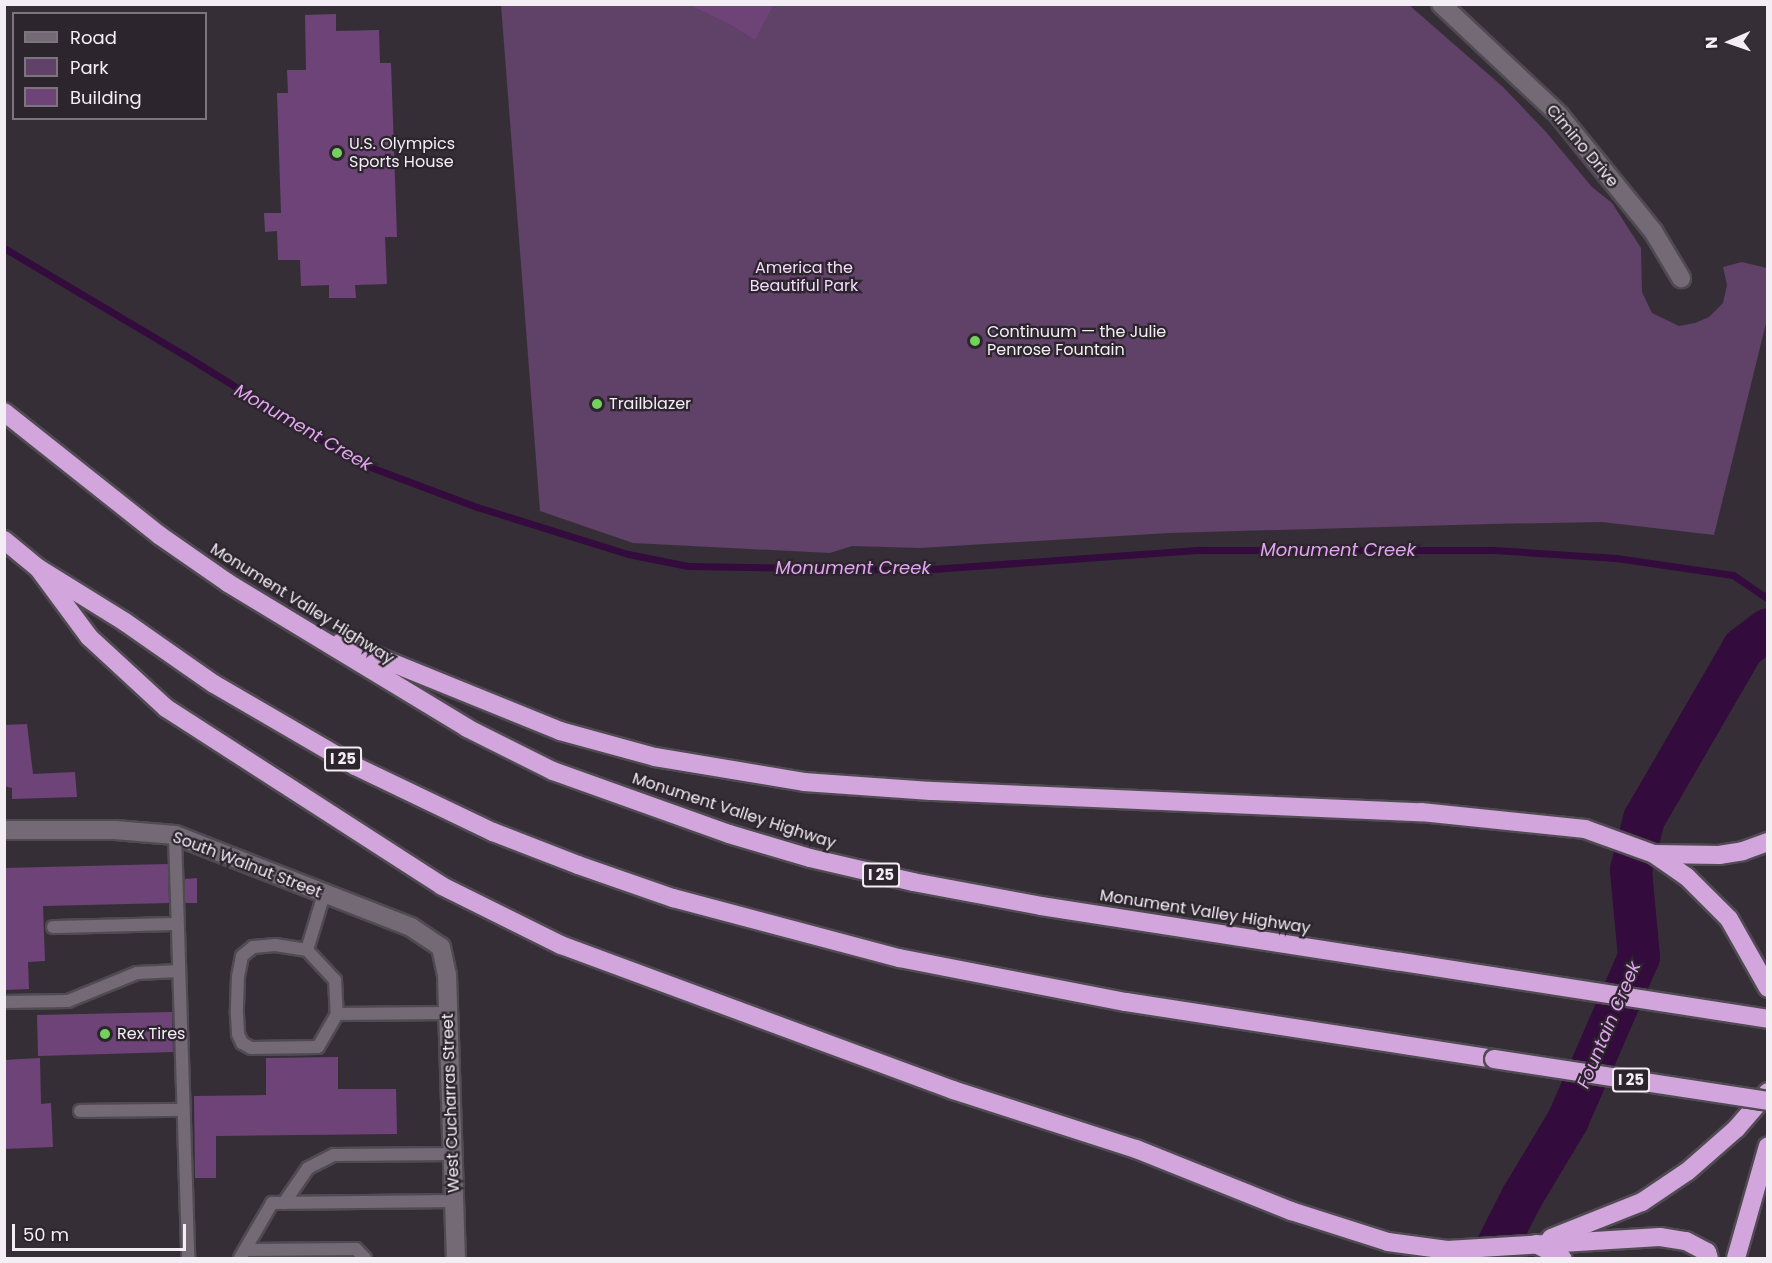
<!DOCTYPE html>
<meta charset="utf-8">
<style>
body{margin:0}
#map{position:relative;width:1772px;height:1263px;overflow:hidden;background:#362e37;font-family:Poppins,sans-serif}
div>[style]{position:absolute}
.green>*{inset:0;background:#604167}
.stream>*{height:7px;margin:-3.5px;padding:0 3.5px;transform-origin:3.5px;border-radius:3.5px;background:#330b3c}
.river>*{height:42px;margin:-21px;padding:0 21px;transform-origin:21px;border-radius:21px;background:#330b3c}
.building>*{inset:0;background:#6e4478}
.roads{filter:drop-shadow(2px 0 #504a52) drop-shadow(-2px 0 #504a52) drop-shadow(0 2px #504a52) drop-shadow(0 -2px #504a52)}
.lane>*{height:12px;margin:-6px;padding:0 6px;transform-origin:6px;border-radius:6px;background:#736a75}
.street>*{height:18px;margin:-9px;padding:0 9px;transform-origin:9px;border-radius:9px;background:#736a75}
.highway>*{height:18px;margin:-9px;padding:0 9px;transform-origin:9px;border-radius:9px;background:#d2a5dc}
.bridges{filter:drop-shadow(2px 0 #504a52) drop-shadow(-2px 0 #504a52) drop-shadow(0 2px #504a52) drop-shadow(0 -2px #504a52)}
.highway-bridge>*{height:18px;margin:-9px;padding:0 9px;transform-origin:9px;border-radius:9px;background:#d2a5dc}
.dots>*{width:16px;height:16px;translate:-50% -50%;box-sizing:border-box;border:3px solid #2c252d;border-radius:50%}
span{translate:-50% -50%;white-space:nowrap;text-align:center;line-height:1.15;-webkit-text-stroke:4.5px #2c252d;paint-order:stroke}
.shield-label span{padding:2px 4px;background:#2c252d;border:2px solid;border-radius:4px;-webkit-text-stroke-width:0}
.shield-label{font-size:15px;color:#f3eef4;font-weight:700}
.poi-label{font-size:16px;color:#f3eef4}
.left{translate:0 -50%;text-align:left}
.street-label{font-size:16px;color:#f3eef4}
.park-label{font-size:16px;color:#f3daf9}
.water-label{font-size:18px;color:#e3a4f1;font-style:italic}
.frame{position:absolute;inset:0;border:6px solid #f3eef4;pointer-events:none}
.legend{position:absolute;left:12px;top:12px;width:195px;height:108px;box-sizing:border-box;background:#2c252d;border:2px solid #7c757d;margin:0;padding:8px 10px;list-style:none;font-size:18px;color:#f3eef4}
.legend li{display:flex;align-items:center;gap:12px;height:30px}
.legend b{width:30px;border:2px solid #7c757d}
.north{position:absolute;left:1700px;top:12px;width:60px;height:60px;-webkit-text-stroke:4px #2c252d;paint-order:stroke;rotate:268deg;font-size:16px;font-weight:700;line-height:24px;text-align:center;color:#f3eef4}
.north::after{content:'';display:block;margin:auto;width:21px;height:27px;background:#f3eef4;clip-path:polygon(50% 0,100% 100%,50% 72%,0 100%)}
.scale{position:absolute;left:12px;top:1224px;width:174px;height:27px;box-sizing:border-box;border:3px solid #f3eef4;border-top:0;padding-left:8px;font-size:18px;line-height:21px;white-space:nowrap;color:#f3eef4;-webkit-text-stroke:4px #2c252d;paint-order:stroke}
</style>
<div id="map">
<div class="green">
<div style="clip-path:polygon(501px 5px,1409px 5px,1503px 87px,1546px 132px,1592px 187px,1612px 203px,1641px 248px,1642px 292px,1652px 313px,1679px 326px,1695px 323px,1709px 317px,1723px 303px,1727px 285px,1723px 267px,1742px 262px,1767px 268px,1767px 319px,1714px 535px,1602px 522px,1490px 524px,1169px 533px,920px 548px,852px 546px,830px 553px,633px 543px,540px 511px)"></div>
</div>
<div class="stream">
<div style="left:4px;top:248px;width:212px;rotate:30.7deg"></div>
<div style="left:186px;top:356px;width:201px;rotate:31.8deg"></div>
<div style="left:357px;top:462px;width:128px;rotate:20.6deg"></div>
<div style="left:477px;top:507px;width:158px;rotate:17.3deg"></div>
<div style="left:628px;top:554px;width:61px;rotate:11.3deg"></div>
<div style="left:688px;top:566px;width:230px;rotate:1deg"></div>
<div style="left:918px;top:570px;width:283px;rotate:-4.1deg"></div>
<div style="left:1200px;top:550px;width:293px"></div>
<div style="left:1493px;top:550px;width:123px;rotate:3.7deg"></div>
<div style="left:1616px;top:558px;width:118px;rotate:8.3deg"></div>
<div style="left:1733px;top:575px;width:42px;rotate:34.4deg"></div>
</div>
<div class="river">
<div style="left:1491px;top:1258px;width:68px;rotate:-63.1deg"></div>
<div style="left:1522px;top:1197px;width:90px;rotate:-59.1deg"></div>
<div style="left:1568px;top:1120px;width:178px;rotate:-66.5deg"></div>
<div style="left:1639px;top:957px;width:87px;rotate:-95.3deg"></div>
<div style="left:1631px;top:870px;width:53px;rotate:-75.7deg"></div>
<div style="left:1644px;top:819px;width:198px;rotate:-59.9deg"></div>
<div style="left:1743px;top:648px;width:31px;rotate:-37deg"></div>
</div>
<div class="building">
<div style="clip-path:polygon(688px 4px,774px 4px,755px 40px,733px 26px)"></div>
<div style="clip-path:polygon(336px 14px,336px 31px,379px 30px,380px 63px,391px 63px,397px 237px,385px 237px,387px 284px,355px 285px,356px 298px,329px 298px,329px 285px,301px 286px,300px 260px,278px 260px,277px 231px,265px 232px,264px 213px,281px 213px,277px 93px,288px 93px,287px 70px,306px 70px,305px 15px)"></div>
<div style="clip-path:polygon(27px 724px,33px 774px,75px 772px,77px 797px,12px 799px,12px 788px,4px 786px,4px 725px)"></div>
<div style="clip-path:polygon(168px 864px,169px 903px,43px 906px,45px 961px,28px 962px,29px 989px,4px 990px,4px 868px)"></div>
<div style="clip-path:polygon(197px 878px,197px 903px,185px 903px,185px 879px)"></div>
<div style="clip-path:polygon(172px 1012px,173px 1052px,38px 1056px,37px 1015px)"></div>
<div style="clip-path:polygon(338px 1057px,338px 1089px,396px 1089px,397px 1134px,216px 1136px,216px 1178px,195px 1178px,194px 1096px,266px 1095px,266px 1058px)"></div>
<div style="clip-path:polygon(40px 1058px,41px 1104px,51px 1103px,53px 1147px,4px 1149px,4px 1060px)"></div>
</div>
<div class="roads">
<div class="lane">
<div style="left:175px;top:835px;width:423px;rotate:88.2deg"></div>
<div style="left:324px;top:894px;width:59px;rotate:106.9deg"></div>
<div style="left:307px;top:950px;width:32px;rotate:-171deg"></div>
<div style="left:275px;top:945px;width:22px;rotate:175deg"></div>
<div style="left:253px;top:947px;width:14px;rotate:141deg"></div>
<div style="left:242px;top:956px;width:21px;rotate:101deg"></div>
<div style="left:238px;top:977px;width:37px;rotate:92deg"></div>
<div style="left:237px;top:1014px;width:20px;rotate:87deg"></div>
<div style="left:238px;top:1034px;width:10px;rotate:66deg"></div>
<div style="left:242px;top:1043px;width:10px;rotate:29deg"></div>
<div style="left:251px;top:1048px;width:67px;rotate:-0.9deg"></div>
<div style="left:318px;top:1047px;width:38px;rotate:-60deg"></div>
<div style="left:337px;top:1014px;width:111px;rotate:-0.5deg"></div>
<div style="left:53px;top:927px;width:124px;rotate:-1.4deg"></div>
<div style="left:307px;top:950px;width:41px;rotate:47deg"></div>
<div style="left:335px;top:980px;width:34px;rotate:87deg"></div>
<div style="left:4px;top:1002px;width:64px;rotate:-0.9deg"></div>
<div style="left:68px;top:1001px;width:74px;rotate:-22.1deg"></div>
<div style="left:137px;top:973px;width:42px;rotate:-2.7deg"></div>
<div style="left:80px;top:1111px;width:103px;rotate:-0.6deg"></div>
<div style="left:284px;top:1203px;width:42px;rotate:-55.6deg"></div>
<div style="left:308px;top:1168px;width:29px;rotate:-27deg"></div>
<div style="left:334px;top:1155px;width:119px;rotate:-0.5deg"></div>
<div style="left:246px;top:1250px;width:110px;rotate:-0.5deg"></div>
<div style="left:356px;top:1249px;width:13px;rotate:45deg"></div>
<div style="left:240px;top:1258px;width:64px;rotate:-59.8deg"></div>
<div style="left:272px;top:1203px;width:182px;rotate:-0.6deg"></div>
</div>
<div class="street">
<div style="left:1441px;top:4px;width:162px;rotate:43.2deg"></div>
<div style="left:1559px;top:115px;width:149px;rotate:51deg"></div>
<div style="left:1653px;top:231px;width:55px;rotate:59.2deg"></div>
<div style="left:4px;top:830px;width:111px"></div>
<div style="left:115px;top:830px;width:60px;rotate:4.8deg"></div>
<div style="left:175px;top:835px;width:253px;rotate:21.3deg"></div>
<div style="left:411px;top:927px;width:36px;rotate:34deg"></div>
<div style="left:441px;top:947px;width:29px;rotate:78deg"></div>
<div style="left:447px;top:975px;width:283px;rotate:88.2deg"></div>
</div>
<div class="highway">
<div style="left:4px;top:412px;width:198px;rotate:38.4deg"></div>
<div style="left:159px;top:535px;width:84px;rotate:34.8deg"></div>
<div style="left:228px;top:583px;width:280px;rotate:31.2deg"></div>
<div style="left:467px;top:728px;width:96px;rotate:26.6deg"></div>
<div style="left:553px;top:771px;width:187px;rotate:19.7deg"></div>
<div style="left:729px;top:834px;width:84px;rotate:16.5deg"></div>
<div style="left:810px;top:858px;width:106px;rotate:13.1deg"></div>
<div style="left:913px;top:882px;width:130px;rotate:10.6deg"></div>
<div style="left:1041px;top:906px;width:736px;rotate:8.83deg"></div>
<div style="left:4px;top:540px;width:44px;rotate:39.5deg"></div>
<div style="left:38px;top:568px;width:102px;rotate:31.8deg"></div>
<div style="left:125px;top:622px;width:108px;rotate:34.9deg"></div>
<div style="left:214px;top:684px;width:163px;rotate:30.2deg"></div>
<div style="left:355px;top:766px;width:153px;rotate:25.6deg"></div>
<div style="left:493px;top:832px;width:91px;rotate:21.2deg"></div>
<div style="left:578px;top:865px;width:101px;rotate:19.2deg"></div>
<div style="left:673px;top:898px;width:234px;rotate:14.9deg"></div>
<div style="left:899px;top:958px;width:231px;rotate:11deg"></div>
<div style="left:1126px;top:1002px;width:372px;rotate:8.8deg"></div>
<div style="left:38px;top:568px;width:86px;rotate:53.5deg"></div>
<div style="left:89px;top:637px;width:105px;rotate:42.7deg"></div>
<div style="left:166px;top:708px;width:328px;rotate:32.8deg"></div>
<div style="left:442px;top:886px;width:133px;rotate:26.4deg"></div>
<div style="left:561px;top:945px;width:418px;rotate:20.3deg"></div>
<div style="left:953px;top:1090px;width:192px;rotate:17.9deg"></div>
<div style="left:1136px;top:1149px;width:167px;rotate:21.8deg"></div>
<div style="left:1291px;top:1211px;width:102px;rotate:17.7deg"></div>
<div style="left:1388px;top:1242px;width:60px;rotate:7.7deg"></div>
<div style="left:1447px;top:1250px;width:213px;rotate:-3.5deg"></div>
<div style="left:1660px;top:1237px;width:26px;rotate:9deg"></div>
<div style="left:1686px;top:1241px;width:24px;rotate:28deg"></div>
<div style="left:1707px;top:1252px;width:6px;rotate:72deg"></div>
<div style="left:341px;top:642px;width:236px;rotate:22.1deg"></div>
<div style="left:560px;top:731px;width:98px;rotate:15.3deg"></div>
<div style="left:655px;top:757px;width:151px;rotate:9.5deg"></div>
<div style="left:804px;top:782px;width:127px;rotate:4.1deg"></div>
<div style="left:931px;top:791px;width:490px;rotate:2.5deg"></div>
<div style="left:1421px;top:812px;width:165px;rotate:5.9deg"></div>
<div style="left:1585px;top:829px;width:73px;rotate:19.9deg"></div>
<div style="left:1654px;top:854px;width:40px;rotate:34.9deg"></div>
<div style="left:1687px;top:877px;width:59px;rotate:45deg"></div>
<div style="left:1729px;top:919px;width:79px;rotate:60.5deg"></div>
<div style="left:1655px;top:854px;width:64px;rotate:0.9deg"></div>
<div style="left:1719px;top:855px;width:24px;rotate:-9deg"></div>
<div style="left:1743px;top:851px;width:27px;rotate:-20deg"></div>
<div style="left:1551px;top:1238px;width:98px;rotate:-21.6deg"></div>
<div style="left:1642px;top:1202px;width:55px;rotate:-34deg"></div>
<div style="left:1688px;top:1171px;width:64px;rotate:-41.2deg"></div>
<div style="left:1736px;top:1129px;width:49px;rotate:-49.1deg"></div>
<div style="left:1536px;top:1244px;width:30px;rotate:28deg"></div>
<div style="left:1736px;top:1258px;width:116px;rotate:-74.1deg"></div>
</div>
</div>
<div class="bridges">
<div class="highway-bridge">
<div style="left:1494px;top:1059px;width:277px;rotate:8.7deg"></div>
</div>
</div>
<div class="dots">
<div style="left:337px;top:153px;background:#72d25d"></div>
<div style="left:975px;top:341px;background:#72d25d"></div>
<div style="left:597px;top:404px;background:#72d25d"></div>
<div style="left:105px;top:1034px;background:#72d25d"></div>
</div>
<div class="shield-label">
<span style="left:343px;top:759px">I 25</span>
<span style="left:881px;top:875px">I 25</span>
<span style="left:1631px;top:1080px">I 25</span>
</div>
<div class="poi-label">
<span class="left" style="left:349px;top:153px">U.S. Olympics<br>Sports House</span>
<span class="left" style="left:987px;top:341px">Continuum — the Julie<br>Penrose Fountain</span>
<span class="left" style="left:609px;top:404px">Trailblazer</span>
<span class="left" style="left:117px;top:1034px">Rex Tires</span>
</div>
<div class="street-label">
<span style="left:1582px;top:146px;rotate:50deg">Cimino Drive</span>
<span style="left:302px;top:604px;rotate:32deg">Monument Valley Highway</span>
<span style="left:734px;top:811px;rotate:18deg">Monument Valley Highway</span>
<span style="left:247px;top:865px;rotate:21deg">South Walnut Street</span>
<span style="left:1205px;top:912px;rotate:9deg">Monument Valley Highway</span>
<span style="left:451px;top:1103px;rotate:-92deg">West Cucharras Street</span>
</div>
<div class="park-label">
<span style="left:804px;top:277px">America the<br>Beautiful Park</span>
</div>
<div class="water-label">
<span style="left:303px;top:428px;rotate:30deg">Monument Creek</span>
<span style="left:1338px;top:550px">Monument Creek</span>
<span style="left:853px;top:568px">Monument Creek</span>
<span style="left:1609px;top:1025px;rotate:-67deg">Fountain Creek</span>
</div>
<div class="frame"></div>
<ul class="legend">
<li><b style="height:8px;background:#736a75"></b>Road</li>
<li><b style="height:16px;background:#604167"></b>Park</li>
<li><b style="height:16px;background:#6e4478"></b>Building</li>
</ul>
<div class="north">N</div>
<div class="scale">50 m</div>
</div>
